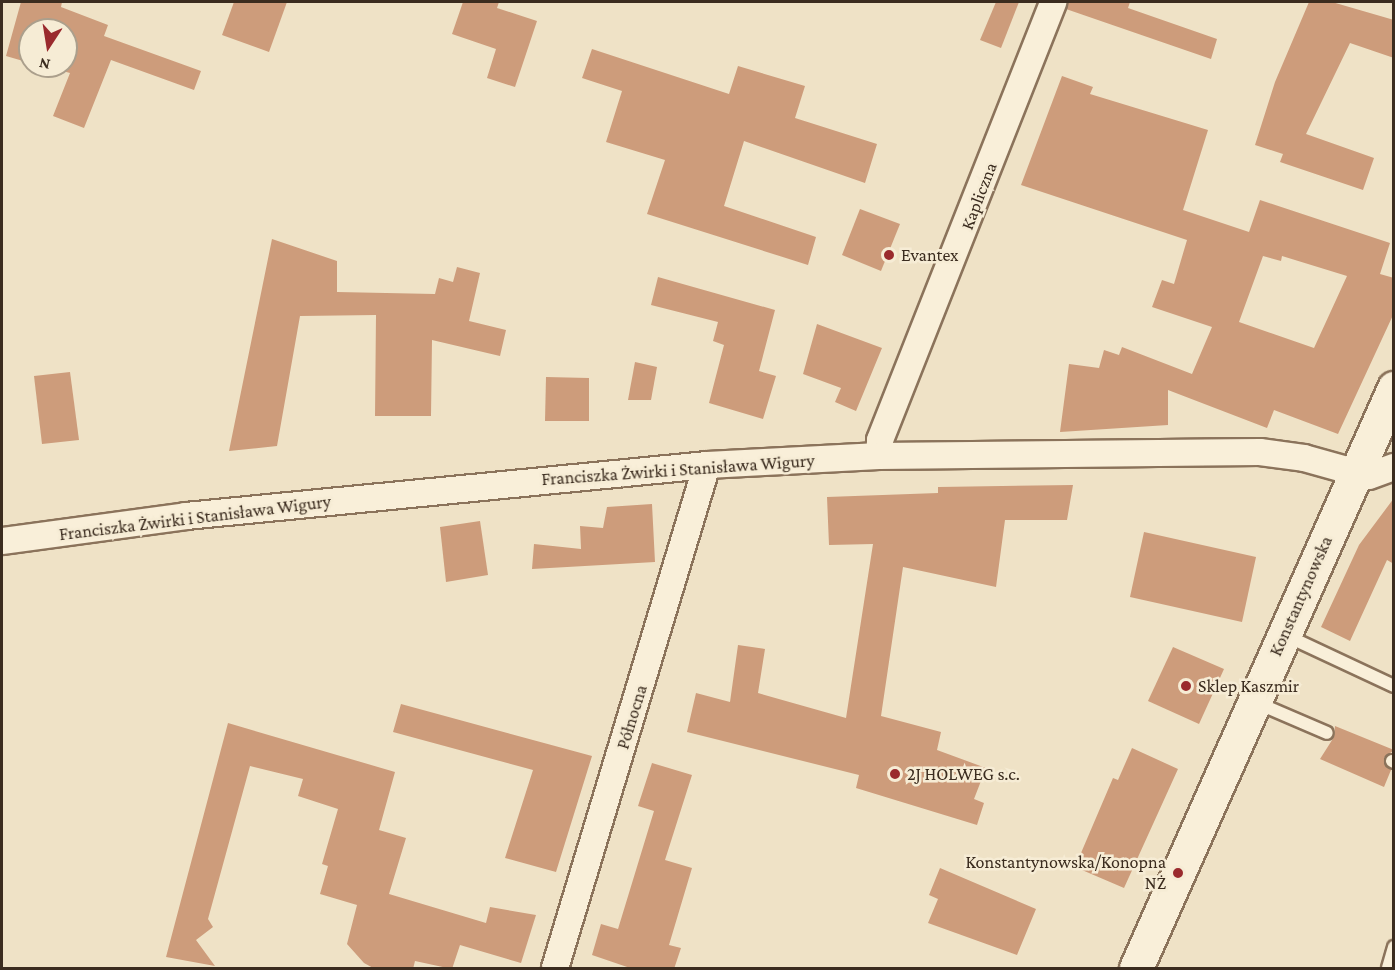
<!DOCTYPE html>
<meta charset="utf-8">
<style>
body{margin:0}
#map{position:relative;width:1395px;height:970px;overflow:hidden;background:#efe2c6;font-family:"Crimson Pro",serif}
div>[style]{position:absolute}
.building>*{inset:0;background:#cd9c7b}
.path>*{height:4px;margin-top:-2px;transform-origin:0;background:repeating-linear-gradient(90deg,#8b735b 0 4.5px,transparent 0 7.5px)}
.roads{filter:drop-shadow(2px 0 #8b735b) drop-shadow(-2px 0 #8b735b) drop-shadow(0 2px #8b735b) drop-shadow(0 -2px #8b735b)}
.lane>*{height:12px;margin:-6px;padding:0 6px;transform-origin:6px;border-radius:6px;background:#f9efd9}
.street>*{height:26px;margin:-13px;padding:0 13px;transform-origin:13px;border-radius:13px;background:#f9efd9}
.secondary>*{height:33px;margin:-16.5px;padding:0 16.5px;transform-origin:16.5px;border-radius:16.5px;background:#f9efd9}
.dots>*{width:16px;height:16px;translate:-50% -50%;box-sizing:border-box;border:3px solid #f6ecd5;border-radius:50%}
span{translate:-50% -50%;white-space:nowrap;text-align:center;line-height:1.15;-webkit-text-stroke:5px #f6ecd5;paint-order:stroke}
.street-label{font-size:18px;color:#3b2c1f}
.poi-label{font-size:18px;color:#3b2c1f}
.left{translate:0 -50%;text-align:left}
.right{translate:-100% -50%;text-align:right}
.frame{position:absolute;inset:0;border:3px solid #3b2c1f;pointer-events:none}
.north{position:absolute;left:18px;top:18px;width:60px;height:60px;box-sizing:border-box;background:#f6ecd5;border:2px solid #ab9f8c;border-radius:50%;rotate:192deg;font-size:16px;font-weight:700;line-height:24px;text-align:center;color:#3b2c1f}
.north::after{content:'';display:block;margin:auto;width:21px;height:27px;background:#9a2a2d;clip-path:polygon(50% 0,100% 100%,50% 72%,0 100%)}
</style>
<div id="map">
<div class="building">
<div style="clip-path:polygon(21px 2px,62px 2px,61px 7px,108px 25px,104px 36px,201px 71px,194px 90px,111px 60px,84px 128px,53px 116px,70px 73px,44px 66px,66px 66px,66px 30px,30px 30px,30px 63px,6px 56px)"></div>
<div style="clip-path:polygon(234px 2px,287px 2px,269px 52px,222px 35px)"></div>
<div style="clip-path:polygon(463px 2px,499px 2px,497px 8px,537px 21px,515px 87px,487px 78px,496px 49px,452px 34px)"></div>
<div style="clip-path:polygon(996px 2px,1019px 2px,1001px 48px,980px 40px)"></div>
<div style="clip-path:polygon(1068px 2px,1130px 2px,1128px 8px,1217px 39px,1211px 59px,1066px 9px)"></div>
<div style="clip-path:polygon(1309px 2px,1332px 2px,1394px 20px,1394px 58px,1350px 43px,1306px 134px,1374px 158px,1363px 190px,1280px 162px,1283px 154px,1255px 145px,1275px 82px)"></div>
<div style="clip-path:polygon(592px 49px,729px 94px,738px 66px,805px 86px,795px 118px,877px 144px,865px 183px,744px 141px,724px 206px,816px 237px,808px 265px,647px 214px,665px 160px,606px 142px,622px 91px,582px 78px)"></div>
<div style="clip-path:polygon(evenodd,1062px 76px,1093px 87px,1090px 94px,1208px 130px,1183px 210px,1249px 232px,1260px 200px,1390px 243px,1380px 274px,1394px 278px,1394px 313px,1338px 434px,1274px 410px,1267px 428px,1168px 390px,1168px 425px,1060px 432px,1069px 364px,1099px 368px,1104px 350px,1119px 355px,1122px 347px,1192px 374px,1212px 327px,1152px 307px,1162px 280px,1174px 284px,1187px 240px,1021px 185px,1062px 76px,1263px 256px,1281px 261px,1282px 256px,1347px 276px,1314px 348px,1239px 322px,1263px 256px)"></div>
<div style="clip-path:polygon(860px 209px,900px 224px,881px 271px,842px 255px)"></div>
<div style="clip-path:polygon(272px 239px,337px 261px,337px 292px,435px 294px,439px 278px,453px 282px,457px 267px,480px 273px,469px 321px,506px 330px,500px 356px,432px 340px,431px 416px,375px 416px,376px 315px,300px 316px,277px 446px,229px 451px)"></div>
<div style="clip-path:polygon(658px 277px,775px 310px,759px 371px,776px 376px,763px 419px,709px 403px,724px 345px,713px 341px,718px 322px,651px 305px)"></div>
<div style="clip-path:polygon(817px 324px,882px 348px,856px 411px,835px 402px,841px 388px,803px 374px)"></div>
<div style="clip-path:polygon(635px 362px,657px 367px,651px 400px,628px 400px)"></div>
<div style="clip-path:polygon(70px 372px,79px 440px,42px 444px,34px 376px)"></div>
<div style="clip-path:polygon(546px 377px,589px 378px,589px 421px,545px 421px)"></div>
<div style="clip-path:polygon(1073px 485px,1067px 520px,1005px 520px,996px 587px,903px 567px,881px 716px,941px 732px,937px 750px,986px 768px,974px 799px,984px 803px,977px 825px,856px 788px,859px 775px,687px 732px,696px 693px,730px 702px,738px 645px,765px 649px,758px 693px,846px 718px,873px 544px,829px 545px,827px 497px,938px 493px,938px 487px)"></div>
<div style="clip-path:polygon(1394px 498px,1394px 564px,1387px 560px,1350px 641px,1321px 627px,1359px 545px)"></div>
<div style="clip-path:polygon(652px 504px,655px 562px,532px 569px,534px 544px,581px 549px,580px 526px,603px 528px,607px 507px)"></div>
<div style="clip-path:polygon(480px 521px,488px 575px,446px 582px,440px 527px)"></div>
<div style="clip-path:polygon(1144px 532px,1256px 557px,1242px 622px,1130px 597px)"></div>
<div style="clip-path:polygon(1173px 647px,1224px 669px,1199px 724px,1148px 701px)"></div>
<div style="clip-path:polygon(401px 704px,592px 756px,556px 872px,505px 858px,533px 770px,393px 732px)"></div>
<div style="clip-path:polygon(228px 723px,395px 772px,379px 830px,406px 838px,389px 894px,486px 923px,490px 907px,536px 915px,521px 963px,460px 945px,452px 969px,415px 961px,413px 969px,375px 969px,364px 963px,347px 944px,357px 905px,320px 894px,328px 866px,322px 864px,338px 809px,298px 796px,303px 779px,250px 766px,208px 919px,213px 927px,196px 940px,215px 966px,166px 957px)"></div>
<div style="clip-path:polygon(1335px 726px,1394px 750px,1384px 758px,1391px 770px,1384px 787px,1320px 759px,1334px 737px)"></div>
<div style="clip-path:polygon(1132px 748px,1178px 769px,1124px 888px,1075px 867px,1113px 778px,1118px 780px)"></div>
<div style="clip-path:polygon(652px 763px,692px 775px,665px 860px,692px 868px,669px 945px,681px 948px,674px 969px,633px 969px,592px 955px,601px 924px,618px 929px,654px 811px,638px 806px)"></div>
<div style="clip-path:polygon(940px 868px,1036px 909px,1017px 955px,928px 923px,938px 899px,929px 895px)"></div>
</div>
<div class="path">
<div style="left:1216px;top:688px;width:10px;rotate:24deg"></div>
</div>
<div class="roads">
<div class="lane">
<div style="left:1285px;top:635px;width:120px;rotate:25.1deg"></div>
<div style="left:1255px;top:702px;width:78px;rotate:23.3deg"></div>
<div style="left:1392px;top:761px;width:2px;rotate:27deg"></div>
<div style="left:1388px;top:968px;width:22px;rotate:-74deg"></div>
</div>
<div class="street">
<div style="left:879px;top:456px;width:16px;rotate:-86deg"></div>
<div style="left:880px;top:440px;width:471px;rotate:-68.4deg"></div>
<div style="left:2px;top:541px;width:186px;rotate:-7.7deg"></div>
<div style="left:186px;top:516px;width:523px;rotate:-5.59deg"></div>
<div style="left:707px;top:465px;width:172px;rotate:-3deg"></div>
<div style="left:879px;top:456px;width:381px;rotate:-0.6deg"></div>
<div style="left:1260px;top:452px;width:44px;rotate:7.8deg"></div>
<div style="left:1304px;top:458px;width:67px;rotate:15.5deg"></div>
<div style="left:1369px;top:476px;width:27px;rotate:-20deg"></div>
<div style="left:555px;top:968px;width:525px;rotate:-73.19deg"></div>
</div>
<div class="secondary">
<div style="left:1136px;top:968px;width:635px;rotate:-66.02deg"></div>
</div>
</div>
<div class="dots">
<div style="left:889px;top:255px;background:#9a2a2d"></div>
<div style="left:1186px;top:686px;background:#9a2a2d"></div>
<div style="left:895px;top:774px;background:#9a2a2d"></div>
<div style="left:1178px;top:873px;background:#9a2a2d"></div>
</div>
<div class="street-label">
<span style="left:979px;top:196px;rotate:-69deg">Kapliczna</span>
<span style="left:678px;top:470px;rotate:-4deg">Franciszka Żwirki i Stanisława Wigury</span>
<span style="left:195px;top:518px;rotate:-7deg">Franciszka Żwirki i Stanisława Wigury</span>
<span style="left:1301px;top:596px;rotate:-66deg">Konstantynowska</span>
<span style="left:632px;top:717px;rotate:-73deg">Północna</span>
</div>
<div class="poi-label">
<span class="left" style="left:901px;top:255px">Evantex</span>
<span class="left" style="left:1198px;top:686px">Sklep Kaszmir</span>
<span class="left" style="left:907px;top:774px">2J HOLWEG s.c.</span>
<span class="right" style="left:1166px;top:873px">Konstantynowska/Konopna<br>NŻ</span>
</div>
<div class="frame"></div>
<div class="north">N</div>
</div>
